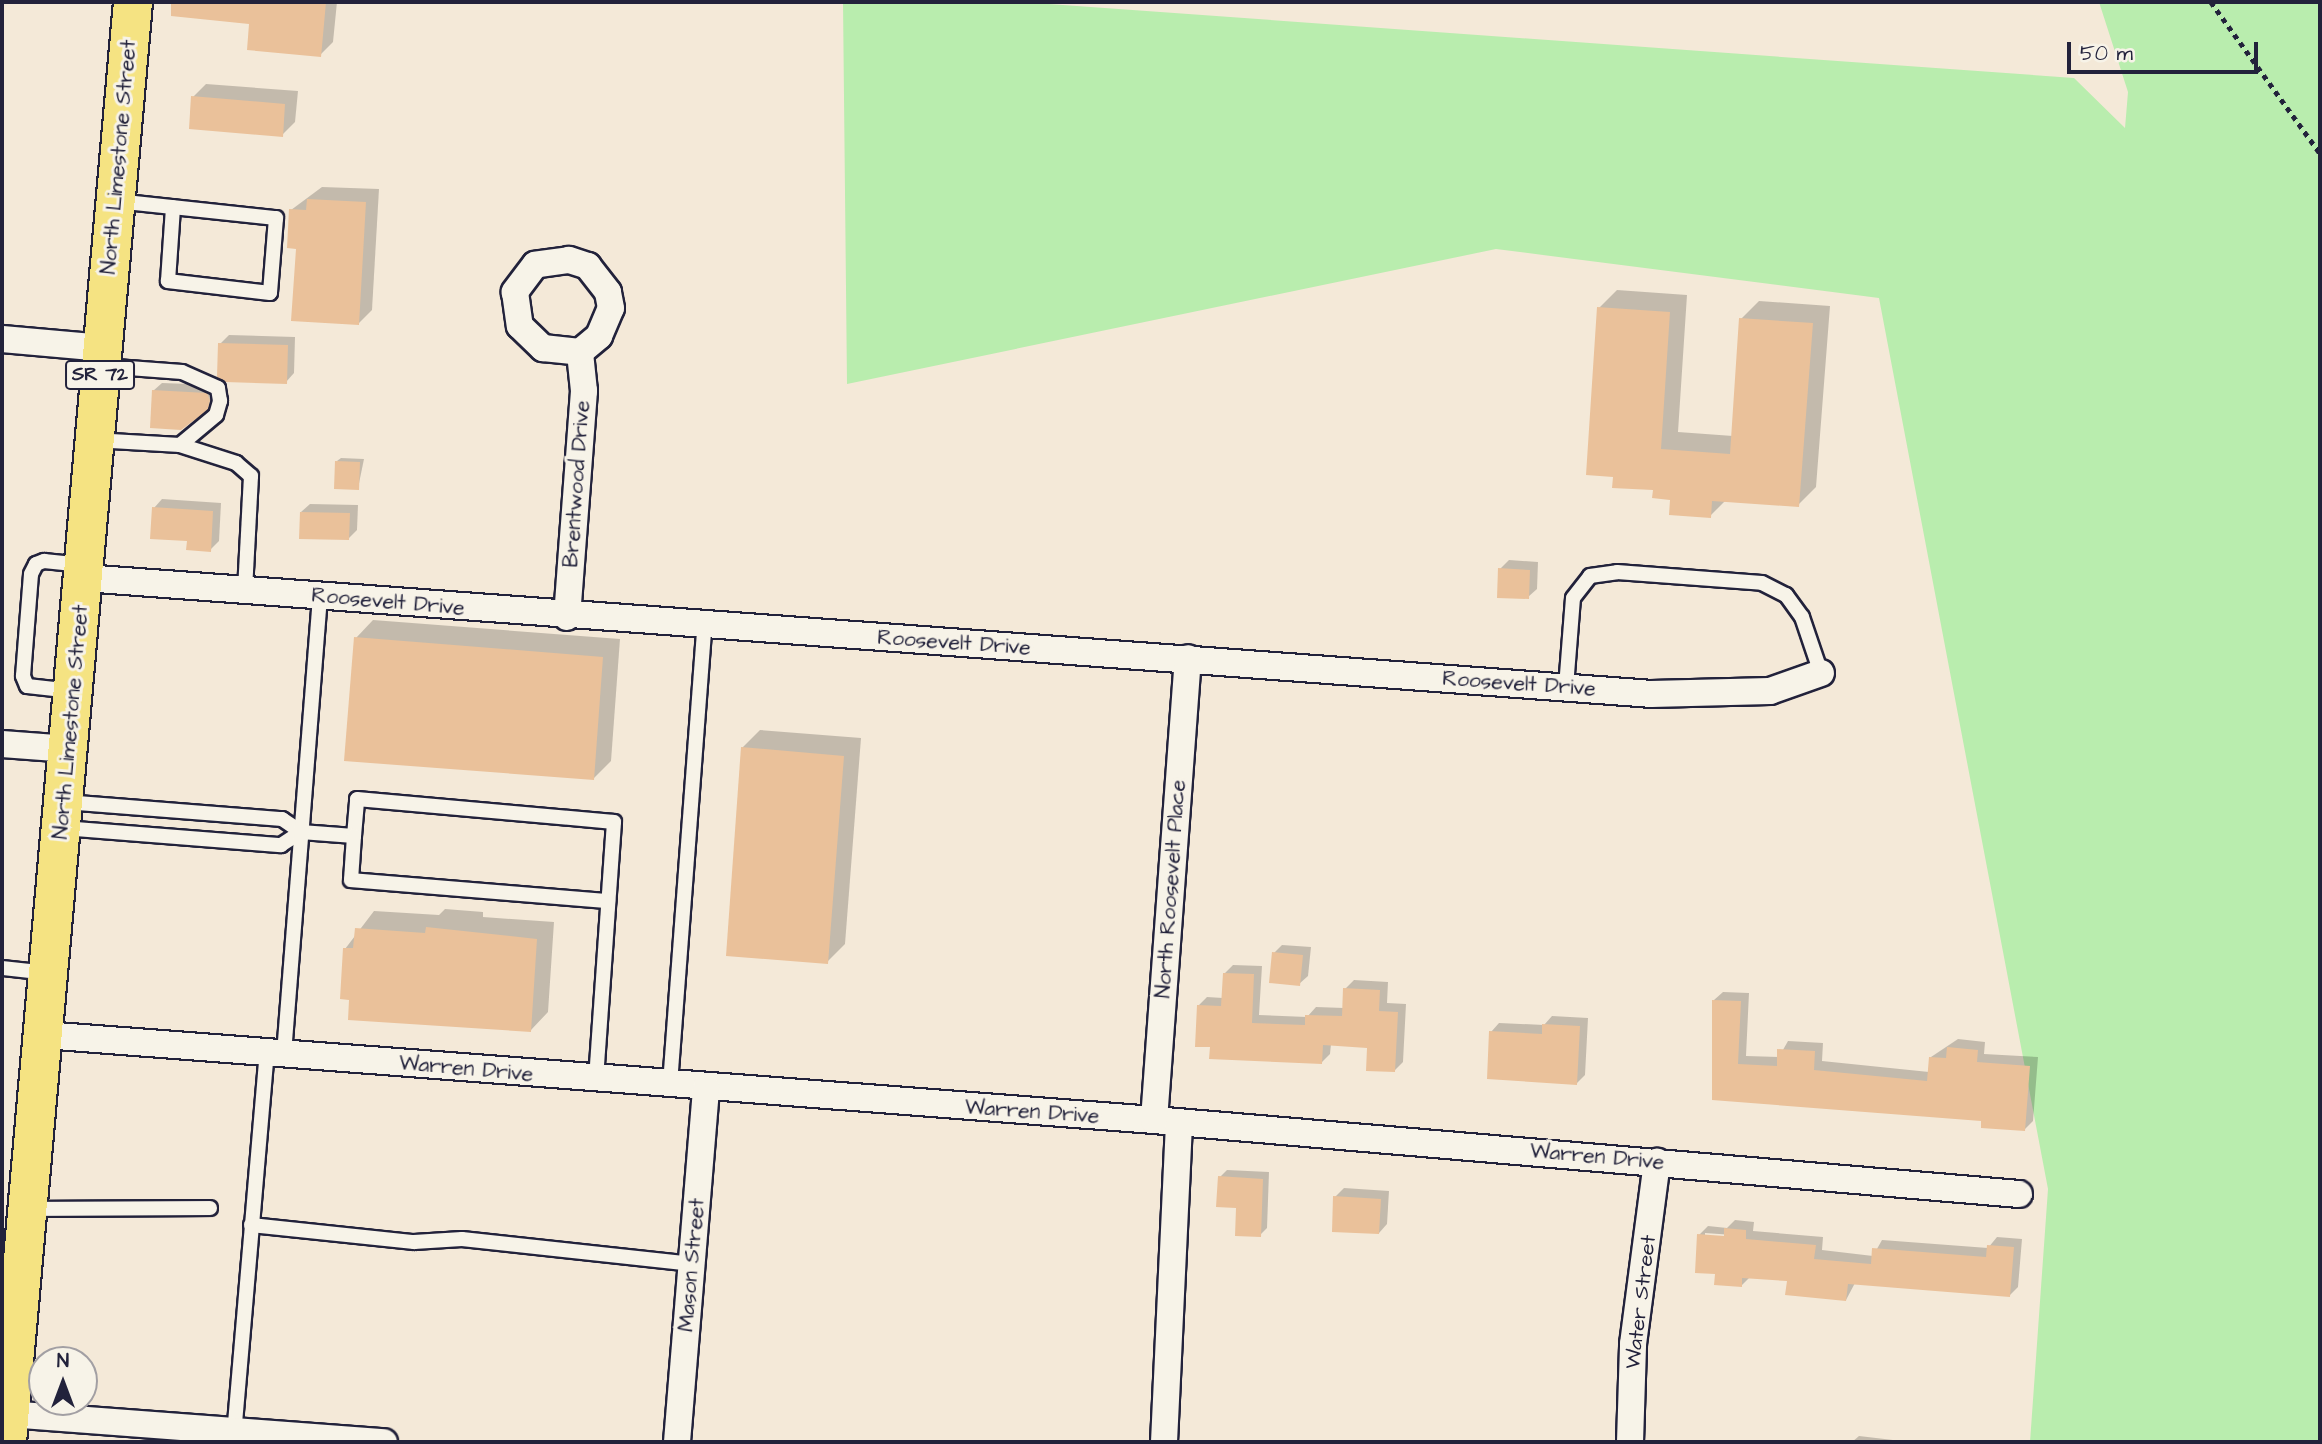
<!DOCTYPE html>
<style>
body{margin:0}
#map{position:relative;width:2322px;height:1444px;overflow:hidden;background:#f4e9d8;font-family:"Architects Daughter",sans-serif}
div>[style]{position:absolute}
.green>*{inset:0;background:#b9edae}
.shadow>*{inset:0;background:#0003}
.building>*{inset:0;background:#eac19a}
.path>*{height:4.5px;margin-top:-2.25px;transform-origin:0;background:repeating-linear-gradient(90deg,#22223b 0 5px,transparent 0 10px)}
.roads{filter:drop-shadow(2px 0 #22223b) drop-shadow(-2px 0 #22223b) drop-shadow(0 2px #22223b) drop-shadow(0 -2px #22223b)}
.lane>*{height:14px;margin:-7px;padding:0 7px;transform-origin:7px;border-radius:7px;background:#f7f3e8}
.street>*{height:26px;margin:-13px;padding:0 13px;transform-origin:13px;border-radius:13px;background:#f7f3e8}
.primary>*{height:38px;margin:-19px;padding:0 19px;transform-origin:19px;border-radius:19px;background:#f5e382}
span{translate:-50% -50%;white-space:nowrap;text-align:center;line-height:1.15;-webkit-text-stroke:6px #f7f3e8;paint-order:stroke}
.shield-label span{padding:2px 5px;background:#f7f3e8;border:2px solid;border-radius:5px;-webkit-text-stroke-width:0}
.shield-label{font-size:19px;color:#22223b;font-weight:700}
.street-label{font-size:21px;color:#22223b}
.frame{position:absolute;inset:0;border:4px solid #22223b;pointer-events:none}
.north{position:absolute;left:28px;top:1346px;width:70px;height:70px;box-sizing:border-box;background:#f7f3e8;border:2px solid #a29fa3;border-radius:50%;rotate:0deg;font-size:19px;font-weight:700;line-height:28px;text-align:center;color:#22223b}
.north::after{content:'';display:block;margin:auto;width:24px;height:32px;background:#22223b;clip-path:polygon(50% 0,100% 100%,50% 72%,0 100%)}
.scale{position:absolute;left:2067px;top:42px;width:191px;height:32px;box-sizing:border-box;border:4px solid #22223b;border-top:0;padding-left:9px;font-size:21px;line-height:24px;white-space:nowrap;color:#22223b;-webkit-text-stroke:5px #f7f3e8;paint-order:stroke}
</style>
<div id="map">
<div class="green">
<div style="clip-path:polygon(843px 2px,1021px 2px,2074px 78px,2125px 128px,2128px 92px,2099px 2px,2320px 2px,2320px 1442px,2030px 1442px,2048px 1189px,1879px 298px,1496px 249px,847px 384px)"></div>
</div>
<div class="shadow">
<div style="clip-path:polygon(177px 2px,337px 2px,333px 42px,320px 55px,251px 22px,176px 15px)"></div>
<div style="clip-path:polygon(206px 84px,298px 91px,295px 122px,282px 135px,193px 97px)"></div>
<div style="clip-path:polygon(322px 187px,379px 189px,372px 310px,359px 323px,291px 210px)"></div>
<div style="clip-path:polygon(1617px 290px,1687px 295px,1678px 432px,1733px 436px,1741px 319px,1759px 301px,1830px 306px,1816px 487px,1798px 505px,1726px 500px,1710px 516px,1655px 489px,1599px 308px)"></div>
<div style="clip-path:polygon(229px 335px,295px 337px,294px 373px,286px 382px,220px 344px)"></div>
<div style="clip-path:polygon(162px 383px,215px 385px,216px 399px,206px 408px,153px 391px)"></div>
<div style="clip-path:polygon(341px 458px,364px 459px,358px 488px,337px 461px)"></div>
<div style="clip-path:polygon(162px 499px,221px 503px,219px 541px,210px 550px,189px 540px,154px 508px)"></div>
<div style="clip-path:polygon(310px 504px,358px 505px,357px 530px,349px 538px,301px 512px)"></div>
<div style="clip-path:polygon(1509px 560px,1538px 562px,1537px 589px,1528px 597px,1500px 569px)"></div>
<div style="clip-path:polygon(373px 620px,620px 639px,611px 761px,593px 779px,356px 638px)"></div>
<div style="clip-path:polygon(760px 730px,861px 738px,845px 944px,827px 962px,742px 748px)"></div>
<div style="clip-path:polygon(445px 909px,483px 912px,483px 917px,554px 922px,548px 1012px,531px 1030px,351px 998px,345px 949px,374px 911px,439px 915px)"></div>
<div style="clip-path:polygon(1282px 945px,1311px 947px,1308px 976px,1299px 984px,1274px 953px)"></div>
<div style="clip-path:polygon(1233px 965px,1262px 966px,1259px 1015px,1307px 1017px,1316px 1007px,1344px 1008px,1345px 989px,1354px 980px,1388px 982px,1387px 1003px,1406px 1004px,1403px 1062px,1394px 1071px,1369px 1046px,1331px 1044px,1330px 1054px,1322px 1062px,1211px 1046px,1198px 1006px,1207px 997px,1223px 998px,1224px 974px)"></div>
<div style="clip-path:polygon(1723px 992px,1749px 993px,1746px 1056px,1779px 1057px,1788px 1041px,1823px 1043px,1822px 1061px,1929px 1072px,1931px 1057px,1958px 1039px,1985px 1042px,1984px 1054px,2038px 1057px,2033px 1121px,2025px 1129px,1983px 1119px,1714px 1098px,1714px 1000px)"></div>
<div style="clip-path:polygon(1552px 1016px,1588px 1018px,1585px 1075px,1577px 1083px,1491px 1032px,1499px 1023px,1544px 1025px)"></div>
<div style="clip-path:polygon(1227px 1170px,1269px 1172px,1267px 1228px,1260px 1235px,1220px 1177px)"></div>
<div style="clip-path:polygon(1344px 1188px,1389px 1191px,1387px 1224px,1379px 1233px,1335px 1197px)"></div>
<div style="clip-path:polygon(evenodd,1735px 1220px,1754px 1222px,1753px 1231px,1823px 1237px,1822px 1250px,1873px 1256px,1882px 1240px,1988px 1248px,1997px 1237px,2022px 1239px,2018px 1287px,2010px 1295px,1855px 1283px,1846px 1300px,1789px 1279px,1750px 1277px,1741px 1286px,1717px 1273px,1699px 1235px,1708px 1226px,1727px 1228px,1735px 1220px,1705px 1233px,1733px 1235px,1732px 1239px,1705px 1237px,1705px 1233px)"></div>
<div style="clip-path:polygon(1859px 1436px,1910px 1442px,1852px 1442px)"></div>
</div>
<div class="building">
<div style="clip-path:polygon(171px 2px,326px 2px,321px 57px,247px 50px,249px 24px,171px 16px)"></div>
<div style="clip-path:polygon(191px 96px,285px 104px,283px 137px,189px 129px)"></div>
<div style="clip-path:polygon(307px 199px,366px 202px,359px 325px,291px 321px,296px 249px,287px 248px,289px 209px,306px 210px)"></div>
<div style="clip-path:polygon(1597px 307px,1670px 312px,1661px 449px,1730px 454px,1739px 318px,1813px 323px,1799px 507px,1712px 501px,1711px 518px,1669px 515px,1670px 500px,1652px 498px,1653px 490px,1612px 488px,1613px 477px,1586px 475px)"></div>
<div style="clip-path:polygon(218px 343px,288px 345px,287px 384px,225px 382px,217px 377px)"></div>
<div style="clip-path:polygon(152px 390px,207px 393px,210px 400px,208px 410px,181px 430px,150px 428px)"></div>
<div style="clip-path:polygon(335px 461px,360px 462px,359px 490px,334px 489px)"></div>
<div style="clip-path:polygon(152px 507px,213px 511px,211px 552px,186px 550px,187px 541px,150px 539px)"></div>
<div style="clip-path:polygon(300px 512px,350px 513px,349px 540px,299px 539px)"></div>
<div style="clip-path:polygon(1498px 568px,1530px 570px,1529px 599px,1497px 598px)"></div>
<div style="clip-path:polygon(354px 637px,603px 657px,594px 780px,344px 761px)"></div>
<div style="clip-path:polygon(741px 747px,844px 756px,828px 964px,726px 956px)"></div>
<div style="clip-path:polygon(426px 927px,537px 939px,531px 1032px,348px 1020px,349px 1000px,340px 999px,343px 948px,353px 948px,355px 928px,425px 933px)"></div>
<div style="clip-path:polygon(1272px 952px,1303px 955px,1300px 986px,1269px 983px)"></div>
<div style="clip-path:polygon(1223px 973px,1254px 974px,1252px 1023px,1305px 1025px,1305px 1015px,1342px 1016px,1343px 988px,1380px 990px,1379px 1011px,1398px 1012px,1395px 1072px,1366px 1071px,1367px 1048px,1323px 1045px,1322px 1064px,1209px 1059px,1210px 1047px,1195px 1047px,1197px 1005px,1221px 1006px)"></div>
<div style="clip-path:polygon(1712px 1000px,1741px 1001px,1738px 1064px,1777px 1066px,1777px 1049px,1815px 1051px,1814px 1070px,1927px 1081px,1929px 1057px,1946px 1058px,1947px 1047px,1978px 1050px,1977px 1062px,2030px 1066px,2025px 1131px,1981px 1128px,1981px 1121px,1712px 1100px)"></div>
<div style="clip-path:polygon(1542px 1024px,1580px 1026px,1577px 1085px,1487px 1079px,1489px 1031px,1542px 1034px)"></div>
<div style="clip-path:polygon(1218px 1176px,1263px 1179px,1261px 1237px,1235px 1236px,1236px 1208px,1216px 1207px)"></div>
<div style="clip-path:polygon(1333px 1196px,1381px 1199px,1379px 1234px,1332px 1232px)"></div>
<div style="clip-path:polygon(1724px 1228px,1746px 1230px,1746px 1239px,1816px 1245px,1814px 1259px,1871px 1264px,1872px 1248px,1986px 1257px,1987px 1245px,2014px 1247px,2010px 1297px,1848px 1284px,1846px 1301px,1785px 1295px,1787px 1281px,1742px 1278px,1742px 1287px,1714px 1285px,1715px 1274px,1695px 1273px,1697px 1234px,1724px 1236px)"></div>
</div>
<div class="path">
<div style="left:2211px;top:2px;width:186px;rotate:54.2deg"></div>
</div>
<div class="roads">
<div class="lane">
<div style="left:116px;top:201px;width:161px;rotate:6.1deg"></div>
<div style="left:276px;top:218px;width:75px;rotate:94.6deg"></div>
<div style="left:270px;top:293px;width:103px;rotate:-173.3deg"></div>
<div style="left:168px;top:281px;width:74px;rotate:-86.1deg"></div>
<div style="left:94px;top:440px;width:86px;rotate:3.3deg"></div>
<div style="left:180px;top:445px;width:47px;rotate:-39.8deg"></div>
<div style="left:216px;top:415px;width:15px;rotate:-74deg"></div>
<div style="left:220px;top:401px;width:13px;rotate:-99deg"></div>
<div style="left:218px;top:388px;width:39px;rotate:-156deg"></div>
<div style="left:182px;top:372px;width:80px;rotate:-175.7deg"></div>
<div style="left:180px;top:445px;width:59px;rotate:17.8deg"></div>
<div style="left:236px;top:463px;width:20px;rotate:41deg"></div>
<div style="left:251px;top:476px;width:114px;rotate:93deg"></div>
<div style="left:1566px;top:687px;width:89px;rotate:-85.5deg"></div>
<div style="left:1573px;top:598px;width:28px;rotate:-52deg"></div>
<div style="left:1590px;top:576px;width:27px;rotate:-8deg"></div>
<div style="left:1617px;top:572px;width:145px;rotate:4.3deg"></div>
<div style="left:1762px;top:583px;width:27px;rotate:27deg"></div>
<div style="left:1786px;top:595px;width:27px;rotate:54deg"></div>
<div style="left:1802px;top:617px;width:59px;rotate:71.3deg"></div>
<div style="left:72px;top:691px;width:45px;rotate:-173.7deg"></div>
<div style="left:27px;top:686px;width:11px;rotate:-112deg"></div>
<div style="left:23px;top:676px;width:102px;rotate:-85.5deg"></div>
<div style="left:31px;top:574px;width:11px;rotate:-63deg"></div>
<div style="left:36px;top:564px;width:9px;rotate:-21deg"></div>
<div style="left:44px;top:561px;width:39px;rotate:6deg"></div>
<div style="left:65px;top:802px;width:218px;rotate:4.5deg"></div>
<div style="left:282px;top:819px;width:23px;rotate:34deg"></div>
<div style="left:301px;top:832px;width:53px;rotate:4.3deg"></div>
<div style="left:354px;top:836px;width:37px;rotate:-85deg"></div>
<div style="left:357px;top:799px;width:258px;rotate:5.1deg"></div>
<div style="left:614px;top:822px;width:258px;rotate:94deg"></div>
<div style="left:63px;top:828px;width:219px;rotate:4.5deg"></div>
<div style="left:281px;top:845px;width:24px;rotate:-33deg"></div>
<div style="left:354px;top:836px;width:44px;rotate:93.9deg"></div>
<div style="left:351px;top:880px;width:258px;rotate:4.7deg"></div>
<div style="left:2px;top:968px;width:46px;rotate:6.2deg"></div>
<div style="left:284px;top:1054px;width:458px;rotate:-85.5deg"></div>
<div style="left:670px;top:1084px;width:458px;rotate:-85.7deg"></div>
<div style="left:27px;top:1209px;width:183px;rotate:-0.3deg"></div>
<div style="left:251px;top:1225px;width:164px;rotate:6deg"></div>
<div style="left:414px;top:1242px;width:48px;rotate:-3.6deg"></div>
<div style="left:462px;top:1239px;width:232px;rotate:6.2deg"></div>
<div style="left:234px;top:1435px;width:383px;rotate:-85.1deg"></div>
</div>
<div class="street">
<div style="left:2px;top:339px;width:100px;rotate:5.1deg"></div>
<div style="left:84px;top:578px;width:1571px;rotate:4.23deg"></div>
<div style="left:1651px;top:694px;width:119px;rotate:-1.4deg"></div>
<div style="left:1770px;top:691px;width:54px;rotate:-19.4deg"></div>
<div style="left:567px;top:617px;width:227px;rotate:-85.7deg"></div>
<div style="left:584px;top:391px;width:39px;rotate:-96deg"></div>
<div style="left:580px;top:352px;width:25px;rotate:-40deg"></div>
<div style="left:599px;top:336px;width:30px;rotate:-67deg"></div>
<div style="left:611px;top:308px;width:16px;rotate:-101deg"></div>
<div style="left:608px;top:292px;width:33px;rotate:-128deg"></div>
<div style="left:588px;top:266px;width:20px;rotate:-162deg"></div>
<div style="left:569px;top:260px;width:34px;rotate:172deg"></div>
<div style="left:535px;top:265px;width:34px;rotate:127deg"></div>
<div style="left:515px;top:292px;width:34px;rotate:82deg"></div>
<div style="left:520px;top:326px;width:32px;rotate:44deg"></div>
<div style="left:543px;top:348px;width:37px;rotate:6deg"></div>
<div style="left:2px;top:744px;width:67px;rotate:4.3deg"></div>
<div style="left:44px;top:1035px;width:1113px;rotate:4.38deg"></div>
<div style="left:1154px;top:1120px;width:868px;rotate:4.89deg"></div>
<div style="left:1154px;top:1120px;width:463px;rotate:-85.8deg"></div>
<div style="left:9px;top:1414px;width:376px;rotate:4.3deg"></div>
<div style="left:677px;top:1442px;width:356px;rotate:-85.3deg"></div>
<div style="left:1164px;top:1442px;width:320px;rotate:-87.3deg"></div>
<div style="left:1630px;top:1442px;width:98px;rotate:-88.2deg"></div>
<div style="left:1633px;top:1344px;width:184px;rotate:-82.5deg"></div>
</div>
<div class="primary">
<div style="left:7px;top:1442px;width:1446px;rotate:-85deg"></div>
</div>
</div>
<div class="shield-label">
<span style="left:100px;top:375px">SR 72</span>
</div>
<div class="street-label">
<span style="left:119px;top:157px;rotate:-85deg">North Limestone Street</span>
<span style="left:577px;top:484px;rotate:-86deg">Brentwood Drive</span>
<span style="left:388px;top:602px;rotate:5deg">Roosevelt Drive</span>
<span style="left:954px;top:643px;rotate:4deg">Roosevelt Drive</span>
<span style="left:1519px;top:684px;rotate:4deg">Roosevelt Drive</span>
<span style="left:71px;top:722px;rotate:-85deg">North Limestone Street</span>
<span style="left:1171px;top:889px;rotate:-86deg">North Roosevelt Place</span>
<span style="left:466px;top:1069px;rotate:5deg">Warren Drive</span>
<span style="left:1032px;top:1112px;rotate:4deg">Warren Drive</span>
<span style="left:1597px;top:1157px;rotate:5deg">Warren Drive</span>
<span style="left:692px;top:1265px;rotate:-85deg">Mason Street</span>
<span style="left:1641px;top:1302px;rotate:-83deg">Water Street</span>
</div>
<div class="frame"></div>
<div class="north">N</div>
<div class="scale">50 m</div>
</div>
